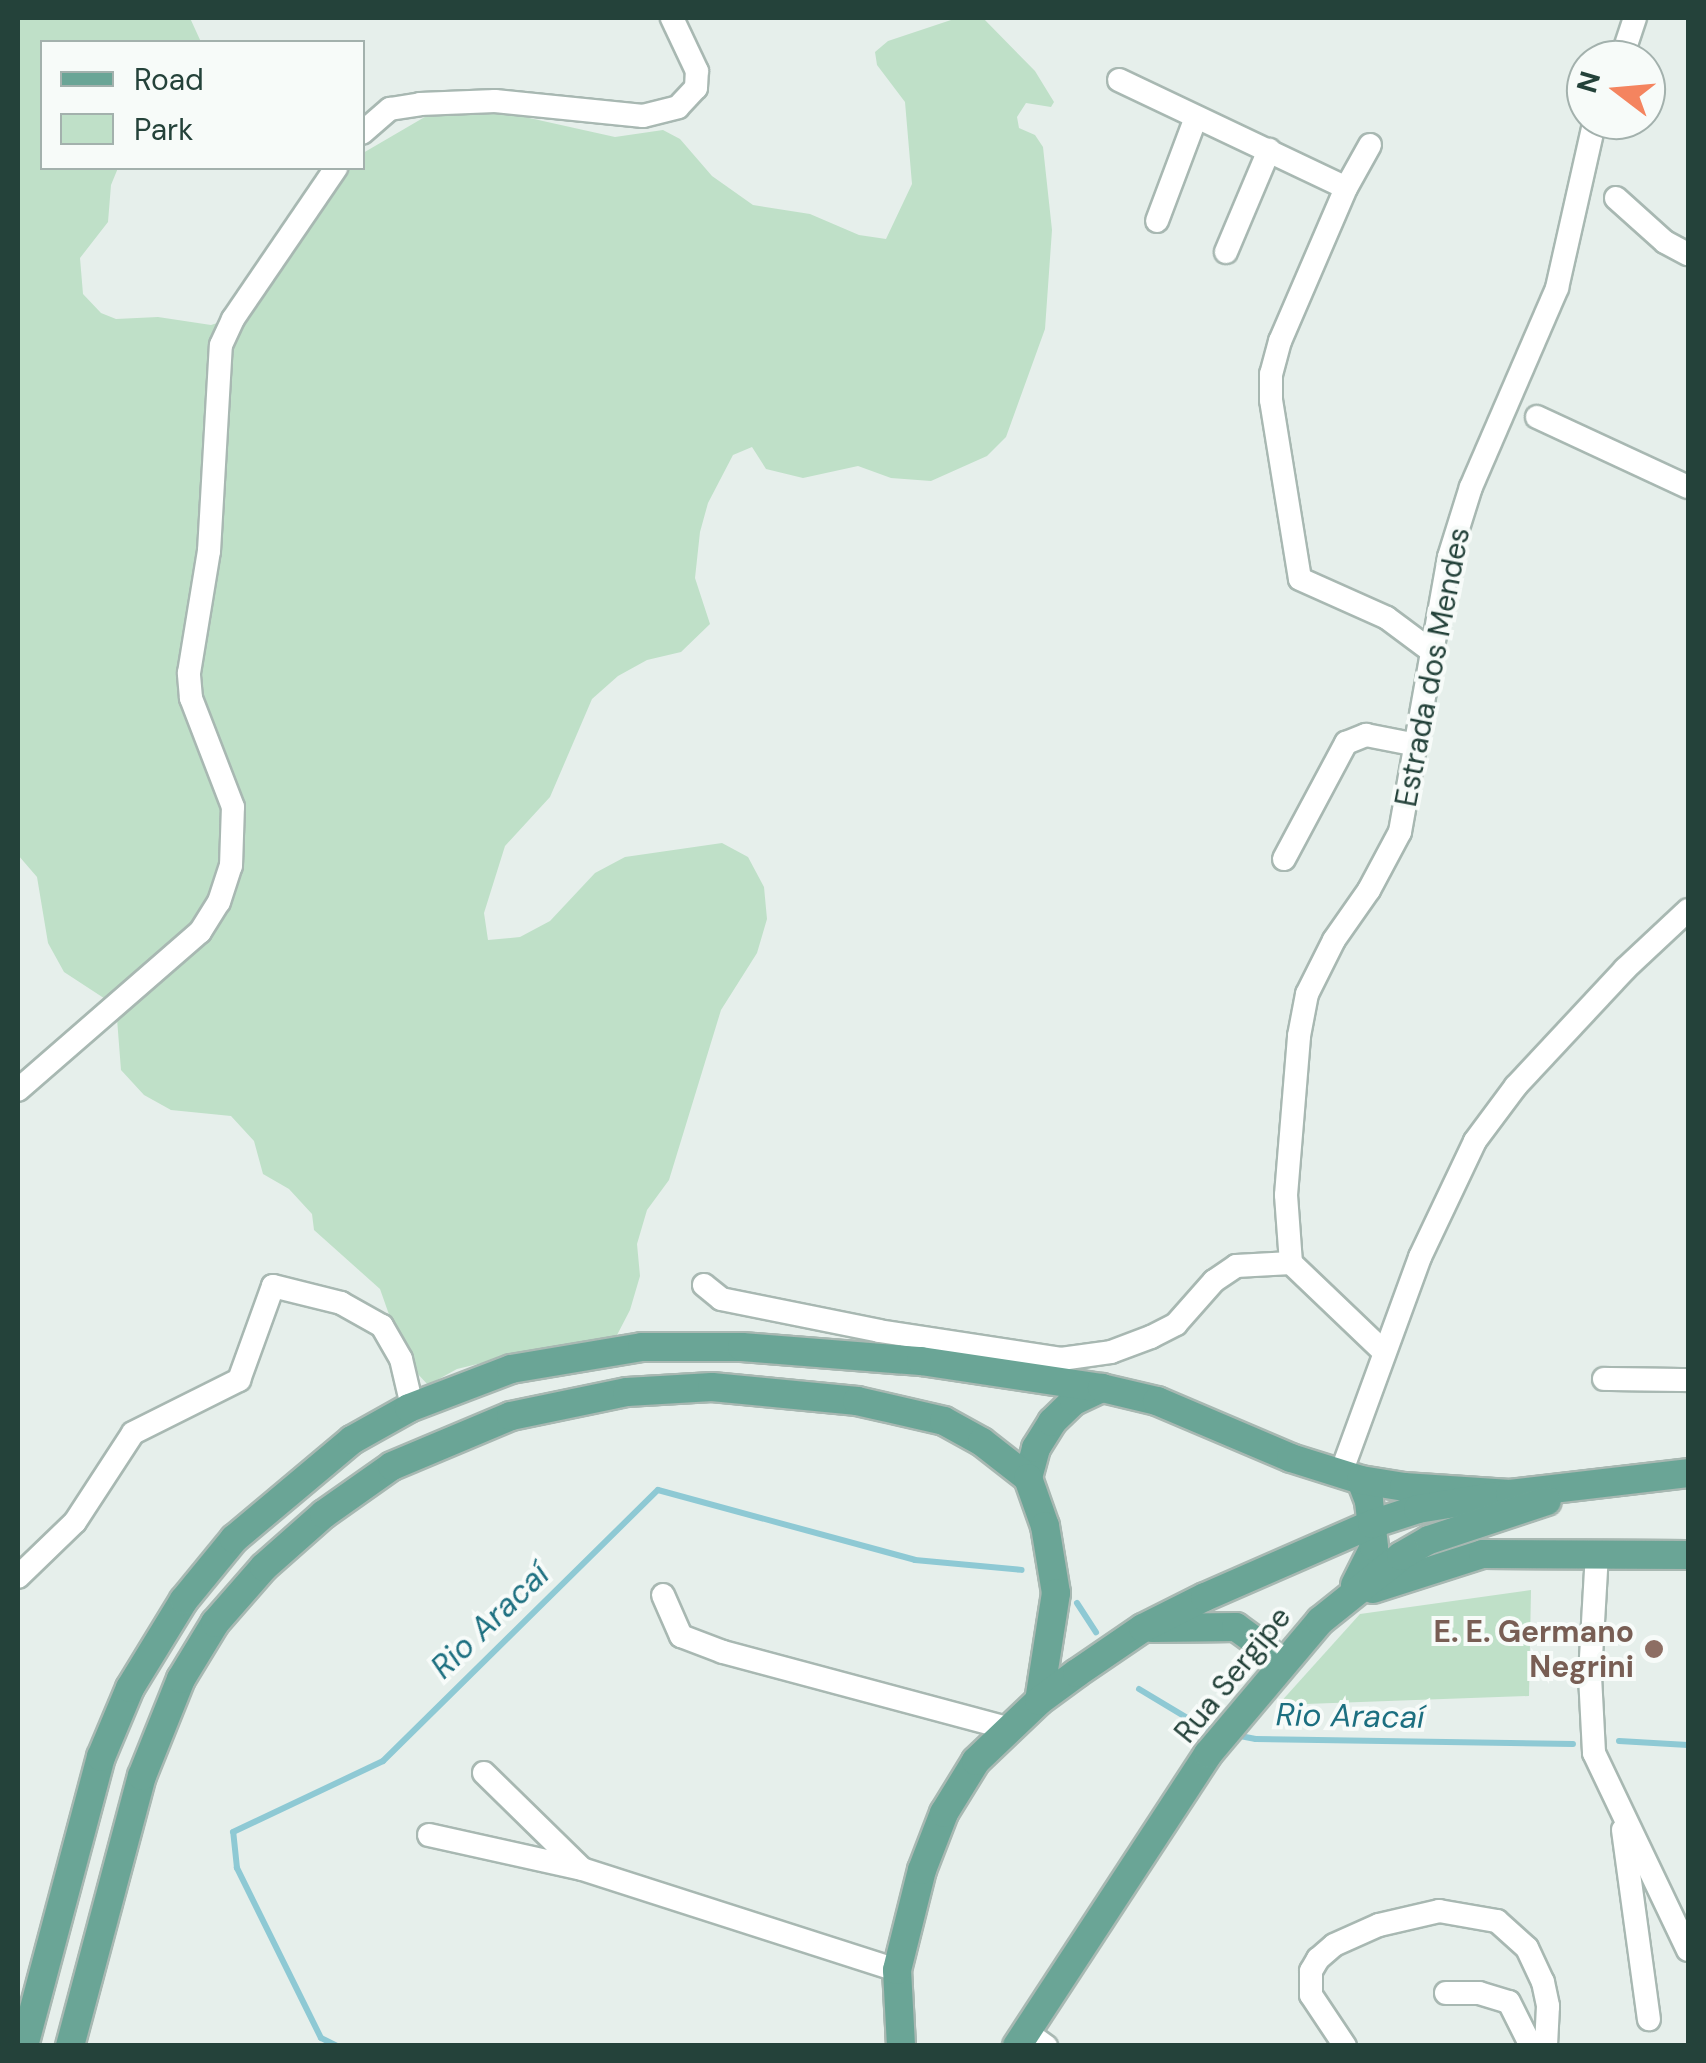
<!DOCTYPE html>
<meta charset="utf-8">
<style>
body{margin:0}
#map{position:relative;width:1706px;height:2063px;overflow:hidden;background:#e6efeb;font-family:"DM Sans",sans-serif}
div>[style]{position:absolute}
.green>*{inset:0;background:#bfe0c8}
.stream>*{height:6px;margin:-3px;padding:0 3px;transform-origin:3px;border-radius:3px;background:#8ec9d4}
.roads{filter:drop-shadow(2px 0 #a8b8b2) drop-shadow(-2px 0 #a8b8b2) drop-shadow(0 2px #a8b8b2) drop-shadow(0 -2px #a8b8b2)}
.minor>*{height:22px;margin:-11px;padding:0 11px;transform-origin:11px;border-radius:11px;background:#fff}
.major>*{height:28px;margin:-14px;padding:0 14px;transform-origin:14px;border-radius:14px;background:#6aa596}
.dots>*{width:28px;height:28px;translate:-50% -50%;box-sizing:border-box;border:5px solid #f7fbf9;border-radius:50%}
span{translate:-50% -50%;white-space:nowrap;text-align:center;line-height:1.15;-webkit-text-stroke:8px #f7fbf9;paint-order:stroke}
.street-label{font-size:30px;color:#24423a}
.education-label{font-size:30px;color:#785e54;font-weight:700}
.right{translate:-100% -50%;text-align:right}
.water-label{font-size:32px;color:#1c6f80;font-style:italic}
.frame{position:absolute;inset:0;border:20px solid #24423a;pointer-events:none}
.legend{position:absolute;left:40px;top:40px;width:325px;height:130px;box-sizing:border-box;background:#f7fbf9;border:2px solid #a3b1ad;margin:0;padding:12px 18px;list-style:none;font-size:30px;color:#24423a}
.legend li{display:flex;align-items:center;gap:20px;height:50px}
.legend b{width:50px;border:2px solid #a3b1ad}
.north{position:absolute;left:1566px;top:40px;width:100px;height:100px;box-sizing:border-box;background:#f7fbf9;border:2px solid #a3b1ad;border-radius:50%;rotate:286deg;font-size:28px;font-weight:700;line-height:40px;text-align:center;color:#24423a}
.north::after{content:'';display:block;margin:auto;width:35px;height:45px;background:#f4845f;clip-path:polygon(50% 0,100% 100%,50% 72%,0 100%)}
</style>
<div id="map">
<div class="green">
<div style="clip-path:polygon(18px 18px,190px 18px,201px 42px,42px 42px,42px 168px,118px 168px,111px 185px,108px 222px,80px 258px,83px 294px,101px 313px,116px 319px,158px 317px,211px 325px,242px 315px,264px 294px,313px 213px,348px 168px,362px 168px,363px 153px,435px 111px,466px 104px,615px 137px,663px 130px,680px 139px,712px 176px,753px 205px,810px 214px,859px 235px,886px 239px,912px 184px,905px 102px,877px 65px,875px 52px,888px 41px,957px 18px,983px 18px,1035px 71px,1054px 102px,1051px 107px,1026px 103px,1017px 117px,1019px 128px,1035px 135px,1043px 147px,1052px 230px,1045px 329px,1006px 437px,987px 456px,931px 481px,891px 478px,858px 466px,803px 478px,766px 469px,752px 447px,733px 455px,708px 503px,700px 532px,695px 578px,710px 624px,681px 652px,647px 660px,618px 676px,592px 699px,550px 797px,505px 846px,484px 913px,488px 940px,520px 937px,550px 921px,595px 873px,625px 857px,722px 843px,748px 857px,764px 887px,767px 919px,757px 953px,721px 1010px,669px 1180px,647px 1210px,637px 1244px,640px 1276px,630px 1310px,616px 1337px,586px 1353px,521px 1364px,490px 1361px,457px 1369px,428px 1385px,405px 1360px,380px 1289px,314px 1230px,312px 1214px,289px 1189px,263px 1174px,254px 1141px,231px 1116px,171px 1110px,144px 1095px,121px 1070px,116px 1006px,64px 972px,48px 943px,37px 877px,18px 855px)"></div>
<div style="clip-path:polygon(1531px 1590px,1529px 1696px,1278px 1705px,1360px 1614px)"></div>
</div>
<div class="stream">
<div style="left:1077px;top:1603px;width:35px;rotate:57deg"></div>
<div style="left:1139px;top:1689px;width:76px;rotate:31deg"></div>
<div style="left:1204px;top:1728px;width:14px;rotate:12deg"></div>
<div style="left:1235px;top:1735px;width:21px;rotate:11deg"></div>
<div style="left:1256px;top:1739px;width:317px;rotate:0.9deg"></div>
<div style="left:1619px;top:1741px;width:69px;rotate:3.3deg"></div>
<div style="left:337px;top:2046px;width:18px;rotate:-153deg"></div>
<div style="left:321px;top:2038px;width:190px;rotate:-116.3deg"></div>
<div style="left:237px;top:1868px;width:36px;rotate:-96deg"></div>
<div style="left:233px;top:1832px;width:166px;rotate:-25.3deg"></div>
<div style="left:383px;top:1761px;width:386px;rotate:-44.6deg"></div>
<div style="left:658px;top:1490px;width:266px;rotate:15.2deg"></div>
<div style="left:915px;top:1560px;width:107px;rotate:5.3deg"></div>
</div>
<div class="roads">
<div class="minor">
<div style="left:1621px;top:60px;width:44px;rotate:-71.6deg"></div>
<div style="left:1119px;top:80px;width:251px;rotate:25.4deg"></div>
<div style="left:362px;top:133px;width:37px;rotate:-41deg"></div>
<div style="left:390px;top:109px;width:30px;rotate:-9deg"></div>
<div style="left:420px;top:104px;width:75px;rotate:-2.3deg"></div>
<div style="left:495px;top:101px;width:149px;rotate:5.8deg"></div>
<div style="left:643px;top:116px;width:36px;rotate:-14deg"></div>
<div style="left:678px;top:107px;width:26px;rotate:-47deg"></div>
<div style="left:696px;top:88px;width:17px;rotate:-87deg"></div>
<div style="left:697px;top:71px;width:59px;rotate:-115.3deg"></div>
<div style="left:1370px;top:145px;width:49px;rotate:119.2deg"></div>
<div style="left:1346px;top:188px;width:167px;rotate:113.3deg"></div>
<div style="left:1280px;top:341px;width:34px;rotate:105deg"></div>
<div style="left:1271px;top:374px;width:26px;rotate:90deg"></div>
<div style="left:1271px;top:400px;width:181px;rotate:80.8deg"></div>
<div style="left:1300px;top:579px;width:95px;rotate:24.1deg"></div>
<div style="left:1387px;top:618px;width:54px;rotate:36.7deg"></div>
<div style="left:1616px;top:198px;width:66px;rotate:41.9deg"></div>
<div style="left:1665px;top:242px;width:26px;rotate:28deg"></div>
<div style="left:1157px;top:221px;width:111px;rotate:-69.4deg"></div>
<div style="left:1226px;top:252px;width:111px;rotate:-67.1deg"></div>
<div style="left:1537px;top:417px;width:166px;rotate:24.9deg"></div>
<div style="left:1284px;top:859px;width:132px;rotate:-61.9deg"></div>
<div style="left:1346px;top:743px;width:22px;rotate:-22deg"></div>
<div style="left:1366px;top:735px;width:52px;rotate:11.1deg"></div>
<div style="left:18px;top:1090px;width:241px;rotate:-41deg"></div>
<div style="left:200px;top:932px;width:36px;rotate:-58deg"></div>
<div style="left:219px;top:902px;width:38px;rotate:-72deg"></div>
<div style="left:231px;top:866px;width:59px;rotate:-88.1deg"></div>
<div style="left:233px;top:807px;width:117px;rotate:-111.1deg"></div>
<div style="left:191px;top:698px;width:25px;rotate:-95deg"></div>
<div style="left:189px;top:673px;width:124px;rotate:-80.7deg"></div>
<div style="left:209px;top:551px;width:206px;rotate:-86.7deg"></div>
<div style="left:221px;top:345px;width:29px;rotate:-65deg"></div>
<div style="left:233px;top:319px;width:183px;rotate:-55.7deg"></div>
<div style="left:704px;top:1285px;width:22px;rotate:39deg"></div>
<div style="left:721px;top:1299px;width:161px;rotate:11.4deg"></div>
<div style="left:879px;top:1331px;width:184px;rotate:8.7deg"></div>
<div style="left:1061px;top:1359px;width:50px;rotate:-8deg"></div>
<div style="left:1111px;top:1352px;width:43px;rotate:-20.6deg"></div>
<div style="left:1151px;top:1337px;width:28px;rotate:-27deg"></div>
<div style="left:1176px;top:1324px;width:57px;rotate:-48.5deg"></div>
<div style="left:1214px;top:1281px;width:27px;rotate:-34deg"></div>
<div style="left:1236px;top:1266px;width:55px;rotate:-3.1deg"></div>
<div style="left:1383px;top:1351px;width:127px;rotate:-136.3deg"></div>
<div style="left:1291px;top:1263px;width:68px;rotate:-94.2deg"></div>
<div style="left:1286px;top:1195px;width:160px;rotate:-85.3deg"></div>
<div style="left:1299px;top:1036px;width:43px;rotate:-79.2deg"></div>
<div style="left:1307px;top:994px;width:60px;rotate:-63.4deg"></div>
<div style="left:1334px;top:940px;width:61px;rotate:-55deg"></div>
<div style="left:1369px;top:890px;width:66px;rotate:-61.9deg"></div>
<div style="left:1400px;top:832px;width:279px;rotate:-79.9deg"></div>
<div style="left:1449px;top:557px;width:73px;rotate:-72.6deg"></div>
<div style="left:1471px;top:487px;width:217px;rotate:-66.6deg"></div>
<div style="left:1557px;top:288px;width:172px;rotate:-77.3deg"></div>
<div style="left:1604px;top:1379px;width:84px;rotate:0.7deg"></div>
<div style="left:1341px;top:1473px;width:230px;rotate:-69.9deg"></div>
<div style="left:1420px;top:1257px;width:128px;rotate:-64.6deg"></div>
<div style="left:1475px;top:1141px;width:69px;rotate:-53.3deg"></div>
<div style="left:1516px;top:1086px;width:160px;rotate:-47deg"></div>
<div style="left:1625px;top:969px;width:86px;rotate:-43.1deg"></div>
<div style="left:1597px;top:1553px;width:123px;rotate:93.3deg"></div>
<div style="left:1590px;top:1676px;width:77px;rotate:87deg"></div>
<div style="left:1594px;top:1753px;width:218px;rotate:64.5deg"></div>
<div style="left:18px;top:1577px;width:79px;rotate:-44deg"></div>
<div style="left:75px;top:1522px;width:106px;rotate:-56.9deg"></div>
<div style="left:133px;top:1433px;width:119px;rotate:-26.6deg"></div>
<div style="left:239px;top:1380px;width:100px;rotate:-70.1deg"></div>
<div style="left:273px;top:1286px;width:70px;rotate:14deg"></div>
<div style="left:341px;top:1303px;width:47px;rotate:29.3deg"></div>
<div style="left:382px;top:1326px;width:38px;rotate:60deg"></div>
<div style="left:401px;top:1359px;width:48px;rotate:76.8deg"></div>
<div style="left:663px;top:1595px;width:45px;rotate:66.3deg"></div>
<div style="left:681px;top:1636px;width:45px;rotate:20.9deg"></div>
<div style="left:723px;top:1652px;width:297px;rotate:15deg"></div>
<div style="left:484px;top:1773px;width:136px;rotate:44.4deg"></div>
<div style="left:1623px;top:1830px;width:191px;rotate:82.2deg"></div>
<div style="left:429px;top:1835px;width:157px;rotate:12.5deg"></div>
<div style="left:582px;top:1869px;width:331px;rotate:17.8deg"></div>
<div style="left:1446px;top:1993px;width:33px"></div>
<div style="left:1479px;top:1993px;width:31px;rotate:17deg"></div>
<div style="left:1509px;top:2002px;width:49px;rotate:63.4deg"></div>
<div style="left:1025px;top:2031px;width:26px;rotate:36deg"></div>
<div style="left:1345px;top:2046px;width:61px;rotate:-123.7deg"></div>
<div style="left:1311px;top:1995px;width:24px;rotate:-90deg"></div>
<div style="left:1311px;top:1971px;width:14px;rotate:-60deg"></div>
<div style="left:1318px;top:1959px;width:21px;rotate:-41deg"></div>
<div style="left:1334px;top:1945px;width:49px;rotate:-24deg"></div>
<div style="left:1379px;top:1925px;width:62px;rotate:-13.1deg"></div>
<div style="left:1439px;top:1911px;width:59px;rotate:9.8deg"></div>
<div style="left:1497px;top:1921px;width:40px;rotate:42deg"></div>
<div style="left:1527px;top:1948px;width:38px;rotate:65deg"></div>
<div style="left:1543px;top:1982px;width:25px;rotate:78deg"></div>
<div style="left:1548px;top:2006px;width:40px;rotate:92.9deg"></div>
</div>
<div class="major">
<div style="left:1028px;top:1478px;width:31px;rotate:-75deg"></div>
<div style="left:1036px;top:1448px;width:31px;rotate:-58deg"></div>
<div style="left:1052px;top:1422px;width:30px;rotate:-44deg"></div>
<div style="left:1074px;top:1401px;width:31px;rotate:-25deg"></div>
<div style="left:1355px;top:1585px;width:42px;rotate:-63.4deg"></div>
<div style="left:1374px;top:1547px;width:46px;rotate:-96.2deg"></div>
<div style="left:1369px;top:1501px;width:22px;rotate:-111deg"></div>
<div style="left:1373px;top:1589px;width:115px;rotate:-17.7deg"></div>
<div style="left:1483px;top:1554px;width:205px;rotate:0.3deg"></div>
<div style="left:1152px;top:1628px;width:84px;rotate:-0.7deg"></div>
<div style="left:1236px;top:1627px;width:37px;rotate:36deg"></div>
<div style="left:1266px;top:1649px;width:22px;rotate:54deg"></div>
<div style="left:24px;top:2046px;width:299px;rotate:-75.1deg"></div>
<div style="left:101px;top:1757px;width:75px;rotate:-67.2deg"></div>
<div style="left:130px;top:1688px;width:103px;rotate:-58.5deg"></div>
<div style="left:184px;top:1600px;width:79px;rotate:-50.7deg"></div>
<div style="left:234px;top:1539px;width:154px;rotate:-40deg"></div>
<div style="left:352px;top:1440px;width:65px;rotate:-29.3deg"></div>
<div style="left:409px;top:1408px;width:109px;rotate:-20.9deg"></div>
<div style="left:511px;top:1369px;width:133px;rotate:-9.5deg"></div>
<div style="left:642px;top:1347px;width:100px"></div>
<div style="left:742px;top:1347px;width:180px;rotate:4.5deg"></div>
<div style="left:921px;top:1361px;width:183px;rotate:8.5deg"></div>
<div style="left:1102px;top:1388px;width:57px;rotate:13.3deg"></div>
<div style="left:1157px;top:1401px;width:146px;rotate:23deg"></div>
<div style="left:1291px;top:1458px;width:73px;rotate:17.4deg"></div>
<div style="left:1361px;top:1480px;width:44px;rotate:9.2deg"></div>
<div style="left:1404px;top:1487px;width:106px;rotate:3.8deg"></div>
<div style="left:70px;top:2046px;width:279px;rotate:-75.1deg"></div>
<div style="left:142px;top:1776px;width:105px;rotate:-68.1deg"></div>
<div style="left:181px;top:1679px;width:66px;rotate:-58.7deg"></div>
<div style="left:215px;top:1623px;width:74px;rotate:-48.8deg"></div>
<div style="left:264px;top:1567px;width:80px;rotate:-41.5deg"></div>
<div style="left:324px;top:1514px;width:83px;rotate:-35.2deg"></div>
<div style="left:392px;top:1466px;width:129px;rotate:-22.8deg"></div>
<div style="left:511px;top:1416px;width:118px;rotate:-11.7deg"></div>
<div style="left:627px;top:1392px;width:85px;rotate:-3.4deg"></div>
<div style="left:712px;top:1387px;width:146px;rotate:5.5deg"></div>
<div style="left:857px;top:1401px;width:89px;rotate:12.9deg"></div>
<div style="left:944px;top:1421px;width:43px;rotate:28.9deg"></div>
<div style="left:982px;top:1442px;width:58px;rotate:38deg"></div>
<div style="left:1028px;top:1478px;width:51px;rotate:70.5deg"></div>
<div style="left:1045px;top:1526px;width:68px;rotate:80.7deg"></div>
<div style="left:1056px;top:1593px;width:109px;rotate:98.9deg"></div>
<div style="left:901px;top:2046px;width:76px;rotate:-93deg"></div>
<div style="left:897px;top:1970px;width:103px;rotate:-76deg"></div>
<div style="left:922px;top:1870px;width:61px;rotate:-68.9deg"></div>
<div style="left:944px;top:1813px;width:61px;rotate:-58.4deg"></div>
<div style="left:976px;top:1761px;width:87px;rotate:-43.6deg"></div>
<div style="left:1039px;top:1701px;width:47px;rotate:-36.4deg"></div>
<div style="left:1077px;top:1673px;width:80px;rotate:-34.3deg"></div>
<div style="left:1143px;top:1628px;width:69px;rotate:-26.6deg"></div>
<div style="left:1205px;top:1597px;width:182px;rotate:-23.6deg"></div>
<div style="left:1372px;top:1524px;width:48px;rotate:-18.1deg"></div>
<div style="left:1418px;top:1509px;width:93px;rotate:-9.3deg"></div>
<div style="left:1510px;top:1494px;width:179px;rotate:-6.7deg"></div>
<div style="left:1017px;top:2046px;width:349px;rotate:-56.8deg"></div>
<div style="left:1208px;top:1754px;width:174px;rotate:-49.9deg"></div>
<div style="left:1320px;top:1621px;width:104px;rotate:-38.7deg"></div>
<div style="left:1401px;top:1556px;width:32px;rotate:-30deg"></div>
<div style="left:1429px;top:1540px;width:124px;rotate:-18.3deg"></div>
</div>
</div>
<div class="dots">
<div style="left:1654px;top:1649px;background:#8d6e63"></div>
</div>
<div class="street-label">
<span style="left:1433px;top:667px;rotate:-79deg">Estrada dos Mendes</span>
<span style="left:1233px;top:1675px;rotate:-51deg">Rua Sergipe</span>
</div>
<div class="education-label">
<span class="right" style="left:1634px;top:1649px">E. E. Germano<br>Negrini</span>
</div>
<div class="water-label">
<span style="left:490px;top:1621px;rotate:-44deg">Rio Aracaí</span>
<span style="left:1350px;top:1716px;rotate:1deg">Rio Aracaí</span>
</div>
<div class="frame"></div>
<ul class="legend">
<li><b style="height:12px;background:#6aa596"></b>Road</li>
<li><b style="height:28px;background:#bfe0c8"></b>Park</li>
</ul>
<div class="north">N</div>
</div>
